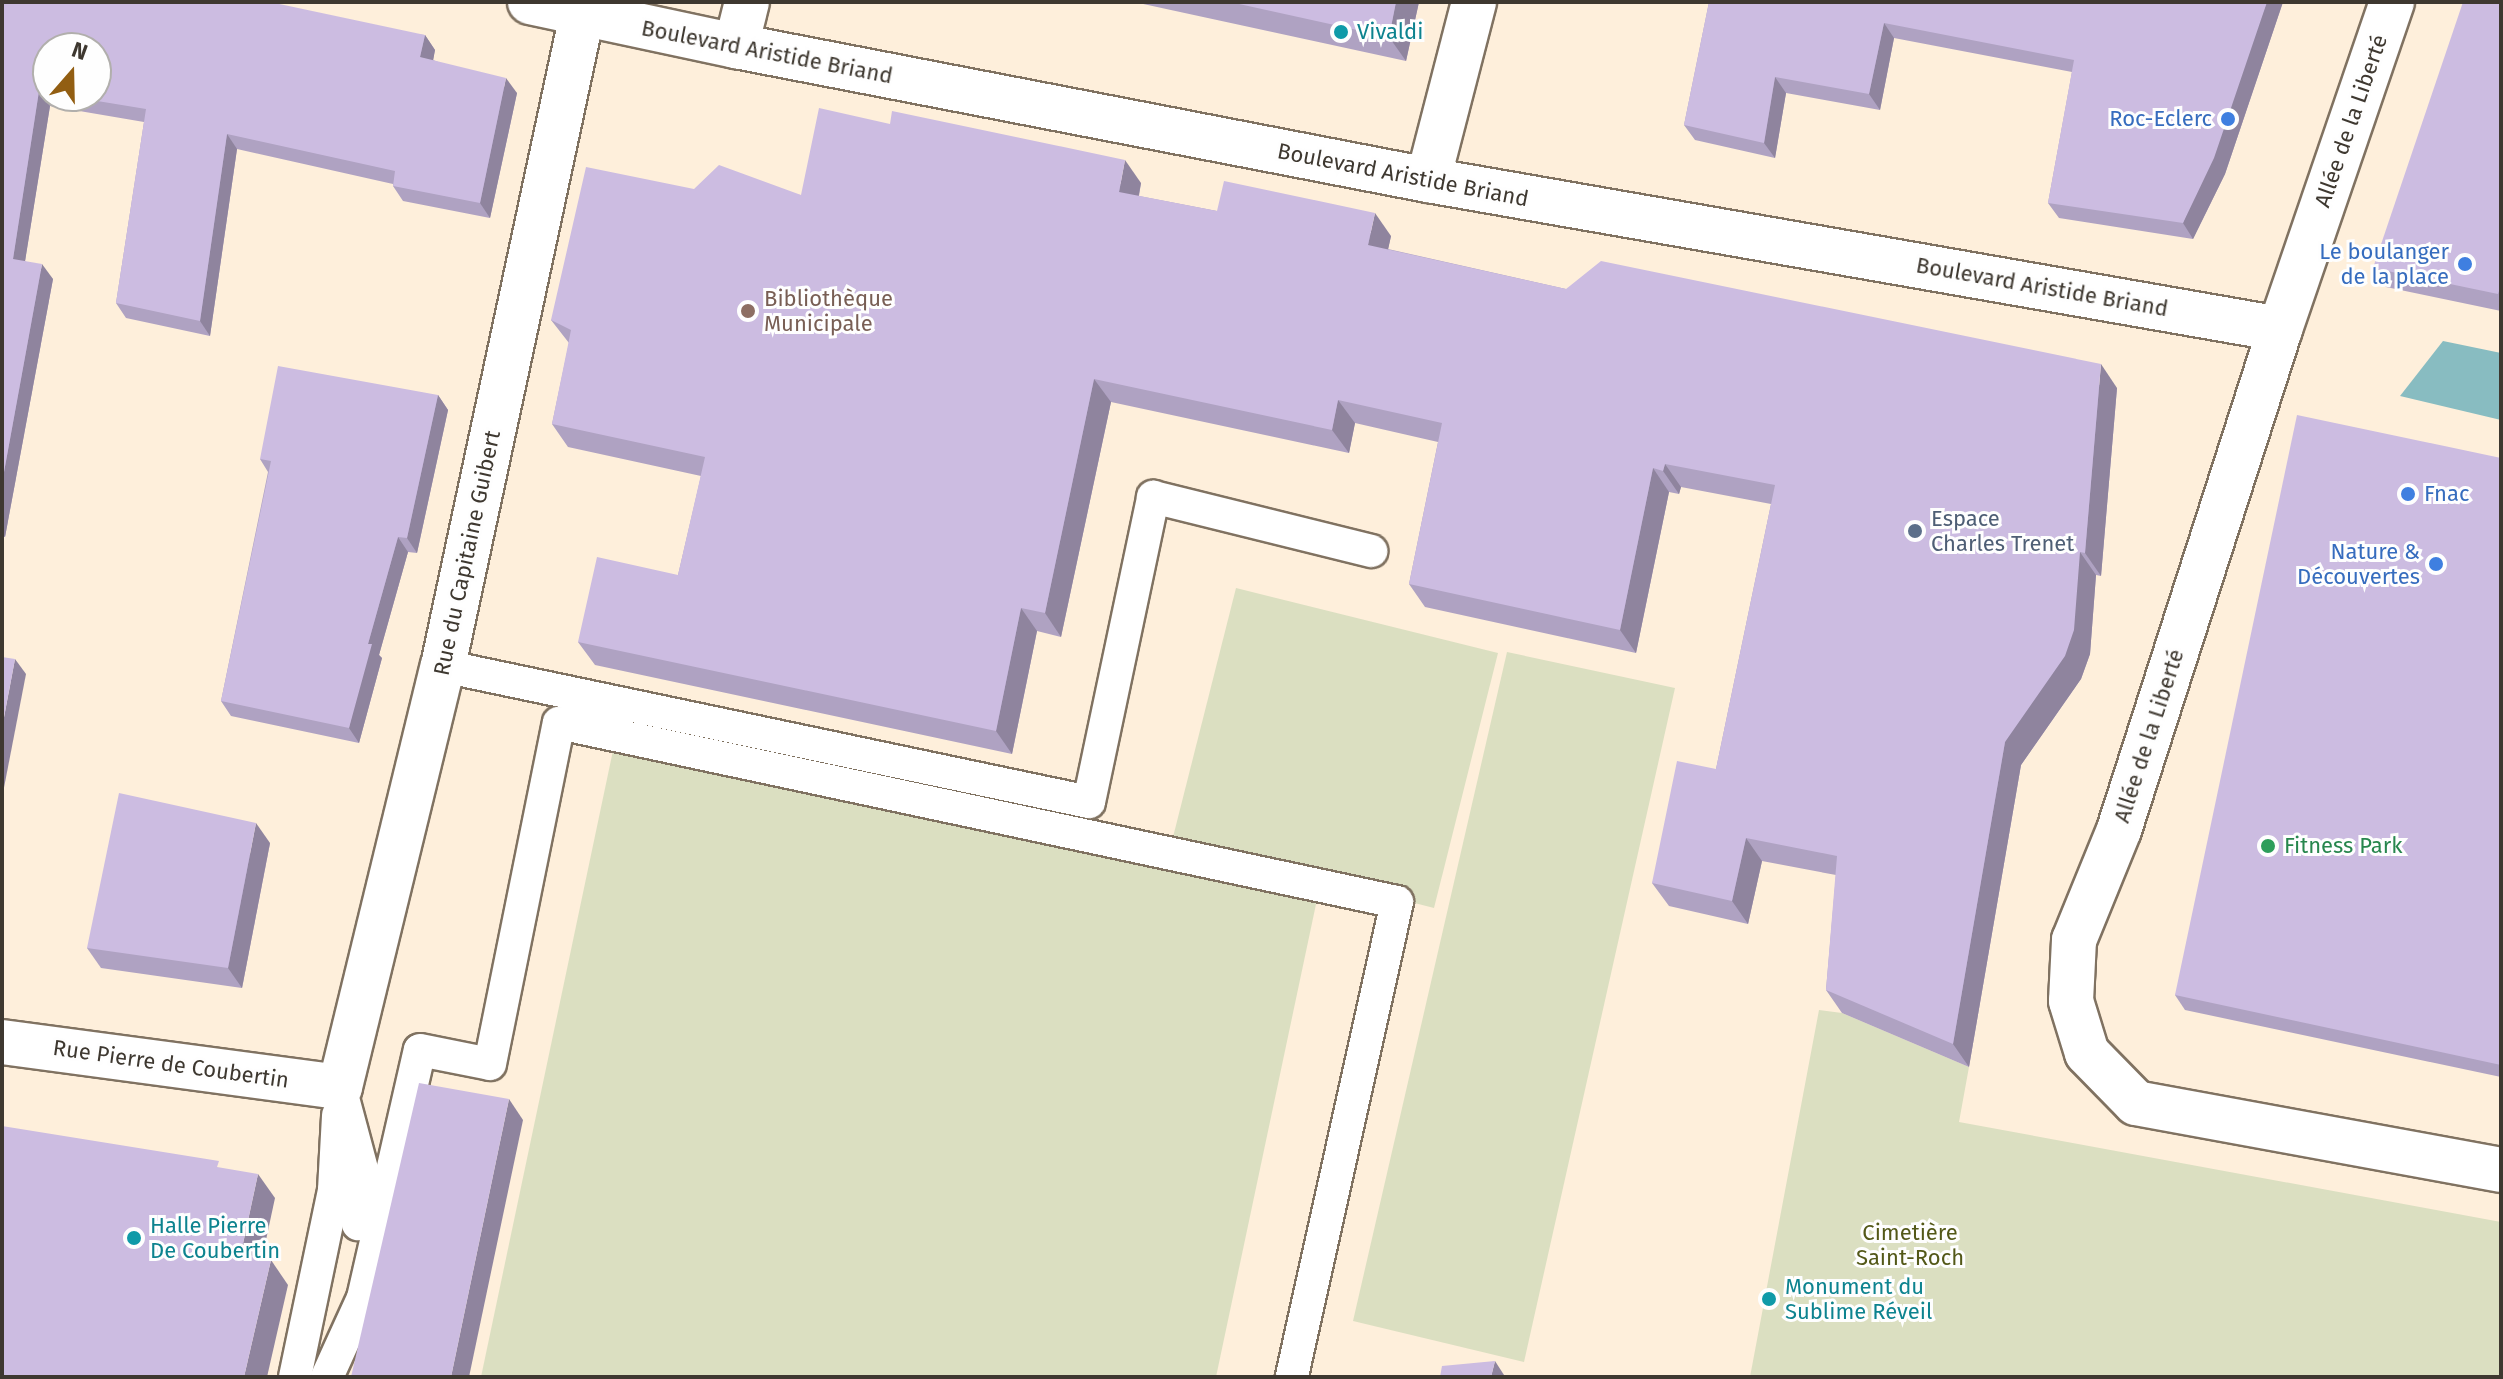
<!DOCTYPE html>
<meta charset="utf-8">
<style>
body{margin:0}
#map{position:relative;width:2503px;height:1379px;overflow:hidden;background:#feefdb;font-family:"Fira Sans",sans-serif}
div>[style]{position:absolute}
.green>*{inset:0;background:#dbdfc1}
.water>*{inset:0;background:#88bcc1}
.roads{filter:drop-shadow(2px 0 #807261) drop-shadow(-2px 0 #807261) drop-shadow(0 2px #807261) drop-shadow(0 -2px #807261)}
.lane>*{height:32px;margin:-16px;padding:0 16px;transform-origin:16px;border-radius:16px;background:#fff}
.street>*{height:44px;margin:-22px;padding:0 22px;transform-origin:22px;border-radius:22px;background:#fff}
.wall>*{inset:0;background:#afa2c2}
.shaded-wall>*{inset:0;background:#8f849e}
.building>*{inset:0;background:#ccbce1}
.dots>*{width:22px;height:22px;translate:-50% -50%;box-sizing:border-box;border:4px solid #fefefe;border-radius:50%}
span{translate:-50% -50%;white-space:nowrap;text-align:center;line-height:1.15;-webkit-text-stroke:6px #fefefe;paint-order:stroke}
.culture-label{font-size:22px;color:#0d838f}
.left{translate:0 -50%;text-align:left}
.street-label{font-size:22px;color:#3e3830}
.shop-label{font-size:22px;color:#366cbe}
.right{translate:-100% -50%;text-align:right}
.education-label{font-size:22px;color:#785e54}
.service-label{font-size:22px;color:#4e5e75}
.leisure-label{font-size:22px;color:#27864d}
.park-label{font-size:22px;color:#535818}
.frame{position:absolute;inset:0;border:4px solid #3e3830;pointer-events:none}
.north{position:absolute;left:32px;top:32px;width:80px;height:80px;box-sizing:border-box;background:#fefefe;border:2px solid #b1afac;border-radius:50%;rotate:20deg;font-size:22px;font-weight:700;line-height:32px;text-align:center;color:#3e3830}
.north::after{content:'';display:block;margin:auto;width:28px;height:36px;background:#925e12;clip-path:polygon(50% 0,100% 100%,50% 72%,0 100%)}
</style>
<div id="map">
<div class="green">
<div style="clip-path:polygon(1236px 588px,1498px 653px,1434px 908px,1172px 841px)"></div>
<div style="clip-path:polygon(1507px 652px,1675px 688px,1524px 1362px,1353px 1321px)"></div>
<div style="clip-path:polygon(615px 741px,1319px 890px,1216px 1377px,481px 1377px)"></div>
<div style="clip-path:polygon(1819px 1010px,1842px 1013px,1969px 1067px,1959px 1122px,2501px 1222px,2501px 1377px,1750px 1377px)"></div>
</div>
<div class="water">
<div style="clip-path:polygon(2443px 341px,2501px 353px,2501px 420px,2400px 396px)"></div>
</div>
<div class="roads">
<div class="lane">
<div style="left:443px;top:666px;width:660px;rotate:11.89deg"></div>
<div style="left:1089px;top:802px;width:312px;rotate:-78.1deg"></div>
<div style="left:1153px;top:497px;width:225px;rotate:13.9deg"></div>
<div style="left:340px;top:1087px;width:100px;rotate:75deg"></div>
<div style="left:366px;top:1184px;width:41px;rotate:101.3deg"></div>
<div style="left:295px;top:1377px;width:191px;rotate:-78.2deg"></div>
<div style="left:334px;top:1190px;width:75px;rotate:-86.9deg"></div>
<div style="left:327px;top:1377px;width:87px;rotate:-65.5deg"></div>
<div style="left:363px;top:1298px;width:254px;rotate:-77.1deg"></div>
<div style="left:420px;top:1050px;width:71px;rotate:11.3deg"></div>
<div style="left:490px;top:1064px;width:348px;rotate:-78.6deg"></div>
<div style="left:559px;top:723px;width:857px;rotate:12.06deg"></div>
<div style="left:1397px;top:902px;width:486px;rotate:102.5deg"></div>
</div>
<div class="street">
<div style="left:530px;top:2px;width:211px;rotate:12.1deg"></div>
<div style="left:736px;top:46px;width:705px;rotate:10.96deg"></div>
<div style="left:1428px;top:180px;width:865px;rotate:9.92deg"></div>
<div style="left:2392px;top:2px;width:346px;rotate:108.9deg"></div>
<div style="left:2280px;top:329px;width:526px;rotate:107.82deg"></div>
<div style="left:2119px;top:830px;width:119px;rotate:112.2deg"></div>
<div style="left:2074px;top:940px;width:61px;rotate:92.8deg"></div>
<div style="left:2071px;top:1001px;width:54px;rotate:72.9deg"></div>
<div style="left:2087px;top:1053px;width:70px;rotate:45.6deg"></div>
<div style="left:2136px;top:1103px;width:371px;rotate:10.4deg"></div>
<div style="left:736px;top:46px;width:45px;rotate:-76deg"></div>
<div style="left:1428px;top:180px;width:184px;rotate:-75.5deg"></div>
<div style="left:2px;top:1042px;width:341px;rotate:7.6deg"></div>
<div style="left:340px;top:1087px;width:433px;rotate:-76.3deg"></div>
<div style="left:443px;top:666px;width:666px;rotate:-77.95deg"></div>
</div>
</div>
<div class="wall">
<div style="clip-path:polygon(evenodd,2px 2px,425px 35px,435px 50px,433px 60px,517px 93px,490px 218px,403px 201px,393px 186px,393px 184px,237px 149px,210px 336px,126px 318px,116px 303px,144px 122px,50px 106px,25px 261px,53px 279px,5px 537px,2px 537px,2px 2px,48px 48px,96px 96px,48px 96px,48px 48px)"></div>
<div style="clip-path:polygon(1134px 2px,1419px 2px,1406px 61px)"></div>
<div style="clip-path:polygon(1709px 2px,2283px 2px,2225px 174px,2193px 239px,2059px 218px,2048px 203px,2072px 72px,1894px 38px,1880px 110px,1786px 93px,1775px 158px,1695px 140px,1684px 125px)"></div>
<div style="clip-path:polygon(2501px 2px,2501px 311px,2386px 287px,2373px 268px)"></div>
<div style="clip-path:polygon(1141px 183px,1139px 196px,1217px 211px,1391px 236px,1388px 249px,1566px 289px,2117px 388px,2101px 576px,2096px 575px,2090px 654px,2081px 679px,2021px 765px,1969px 1067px,1842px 1013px,1826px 990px,1836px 875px,1762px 861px,1748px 924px,1669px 906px,1652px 883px,1716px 769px,1771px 504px,1681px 487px,1679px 494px,1669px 492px,1636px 653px,1425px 607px,1409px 584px,1438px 442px,1355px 423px,1349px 453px,1111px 402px,1061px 637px,1037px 631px,1012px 754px,595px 665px,578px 642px,678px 575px,701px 476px,568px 447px,552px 424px,569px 343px,551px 320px,694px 189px,801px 195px)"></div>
<div style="clip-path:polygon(438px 395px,448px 410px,417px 553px,408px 552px,379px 655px,382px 658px,359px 743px,231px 716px,221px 701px,268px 472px,260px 459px)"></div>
<div style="clip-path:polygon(2501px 458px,2501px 1077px,2185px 1010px,2175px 995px)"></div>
<div style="clip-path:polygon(270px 843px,242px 988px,101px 968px,87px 948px)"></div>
</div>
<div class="shaded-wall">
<div style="clip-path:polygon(1396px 2px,1419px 2px,1406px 61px,1389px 37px)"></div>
<div style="clip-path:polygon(2267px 2px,2283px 2px,2225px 174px,2193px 239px,2183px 223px)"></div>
<div style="clip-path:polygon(1884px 23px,1894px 38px,1880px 110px,1869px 94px)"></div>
<div style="clip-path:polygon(425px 35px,435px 50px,431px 72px,420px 57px)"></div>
<div style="clip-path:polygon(1775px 77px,1786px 93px,1775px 158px,1764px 143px)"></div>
<div style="clip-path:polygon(506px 78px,517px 93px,490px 218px,480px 203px)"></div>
<div style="clip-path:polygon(39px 91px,50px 106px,23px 274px,13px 259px)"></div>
<div style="clip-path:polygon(227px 134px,237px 149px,210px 336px,200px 321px)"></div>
<div style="clip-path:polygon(1125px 160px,1141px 183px,1135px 215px,1119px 192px)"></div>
<div style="clip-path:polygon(1375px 213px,1391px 236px,1384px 268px,1368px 245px)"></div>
<div style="clip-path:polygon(42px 264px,53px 279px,5px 537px,2px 532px,2px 483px)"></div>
<div style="clip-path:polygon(2101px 364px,2117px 388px,2101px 576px,2085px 553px)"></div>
<div style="clip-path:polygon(1094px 379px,1111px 402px,1061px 637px,1045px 613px)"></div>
<div style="clip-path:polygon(438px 395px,448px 410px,417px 553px,407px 538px)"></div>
<div style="clip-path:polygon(1338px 400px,1355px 423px,1349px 453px,1332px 430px)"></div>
<div style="clip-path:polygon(1665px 464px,1681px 487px,1679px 494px,1663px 471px)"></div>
<div style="clip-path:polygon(1653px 468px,1669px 492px,1636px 653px,1620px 630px)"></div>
<div style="clip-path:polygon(398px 537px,408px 552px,379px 655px,382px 658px,359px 743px,349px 728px,368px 644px)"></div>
<div style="clip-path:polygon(2080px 552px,2096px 575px,2090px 654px,2081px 679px,2021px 765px,1969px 1067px,1953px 1044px,2005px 742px)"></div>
<div style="clip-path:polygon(1021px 608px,1037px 631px,1012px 754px,996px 731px)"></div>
<div style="clip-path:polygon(15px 659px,26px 674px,2px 798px,2px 728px)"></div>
<div style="clip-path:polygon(256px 823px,270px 843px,242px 988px,228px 968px)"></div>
<div style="clip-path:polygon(1746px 838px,1762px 861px,1748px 924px,1732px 901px)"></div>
<div style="clip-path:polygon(509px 1099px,523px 1120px,469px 1377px,451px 1377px)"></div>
<div style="clip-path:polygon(258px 1174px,275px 1198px,258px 1277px,241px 1253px)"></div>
<div style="clip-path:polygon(271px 1260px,288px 1285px,267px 1377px,244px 1377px)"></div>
<div style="clip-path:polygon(1495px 1361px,1504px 1375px,1504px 1377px,1491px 1377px)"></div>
</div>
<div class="building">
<div style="clip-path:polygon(2px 2px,270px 2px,425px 35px,420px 57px,506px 78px,480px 203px,393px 186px,395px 171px,227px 134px,200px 321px,116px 303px,146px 109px,67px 96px,96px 96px,96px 48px,48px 48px,48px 93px,39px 91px,13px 259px,42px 264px,2px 483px)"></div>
<div style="clip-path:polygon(1230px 2px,1396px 2px,1389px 37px)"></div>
<div style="clip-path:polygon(1709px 2px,2267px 2px,2214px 158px,2183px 223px,2048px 203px,2074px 60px,1884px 23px,1869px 94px,1775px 77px,1764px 143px,1684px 125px)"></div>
<div style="clip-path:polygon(2463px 2px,2501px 2px,2501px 285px,2498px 294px,2373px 268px)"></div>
<div style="clip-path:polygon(819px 108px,890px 124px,892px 111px,1125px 160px,1119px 192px,1217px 211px,1224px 181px,1375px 213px,1368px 245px,1566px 289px,1601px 261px,2101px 364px,2085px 553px,2080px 552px,2074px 630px,2065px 656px,2005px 742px,1953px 1044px,1826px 990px,1837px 856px,1746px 838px,1732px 901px,1652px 883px,1677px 761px,1716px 769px,1775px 485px,1665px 464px,1663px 471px,1653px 468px,1620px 630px,1409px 584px,1442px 423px,1338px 400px,1332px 430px,1094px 379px,1045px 613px,1021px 608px,996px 731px,578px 642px,597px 557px,678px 575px,705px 457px,552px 424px,571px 330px,551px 320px,586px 167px,694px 189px,719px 165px,801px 195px)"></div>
<div style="clip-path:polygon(278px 366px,438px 395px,407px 538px,398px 537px,368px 644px,372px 644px,349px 728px,221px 701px,271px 461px,260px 459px)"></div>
<div style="clip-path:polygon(2297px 415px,2501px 458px,2501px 1065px,2175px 995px)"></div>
<div style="clip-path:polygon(2px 657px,15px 659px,2px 728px)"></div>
<div style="clip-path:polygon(119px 793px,256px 823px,228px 968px,87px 948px)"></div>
<div style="clip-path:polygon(419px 1083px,509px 1099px,451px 1377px,351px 1377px)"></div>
<div style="clip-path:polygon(2px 1126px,219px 1161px,217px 1167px,258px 1174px,241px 1253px,271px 1260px,244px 1377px,2px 1377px)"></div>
<div style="clip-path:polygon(1495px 1361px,1491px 1377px,1440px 1377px,1442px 1366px)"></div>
</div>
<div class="dots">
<div style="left:1341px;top:32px;background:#0f9aa8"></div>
<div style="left:2228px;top:119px;background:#3f7fe0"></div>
<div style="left:2465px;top:264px;background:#3f7fe0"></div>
<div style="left:748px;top:311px;background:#8d6e63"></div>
<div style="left:2408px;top:494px;background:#3f7fe0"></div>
<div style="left:1915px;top:531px;background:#5c6f8a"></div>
<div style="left:2436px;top:564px;background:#3f7fe0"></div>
<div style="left:2268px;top:846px;background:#2e9e5b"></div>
<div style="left:134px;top:1238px;background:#0f9aa8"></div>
<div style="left:1769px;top:1299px;background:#0f9aa8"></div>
</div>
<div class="culture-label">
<span class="left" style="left:1357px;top:32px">Vivaldi</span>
<span class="left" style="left:150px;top:1238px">Halle Pierre<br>De Coubertin</span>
<span class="left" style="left:1785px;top:1299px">Monument du<br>Sublime Réveil</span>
</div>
<div class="street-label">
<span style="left:767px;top:52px;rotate:11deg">Boulevard Aristide Briand</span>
<span style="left:2351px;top:121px;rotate:-71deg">Allée de la Liberté</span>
<span style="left:1403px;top:175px;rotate:11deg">Boulevard Aristide Briand</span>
<span style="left:2042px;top:287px;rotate:10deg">Boulevard Aristide Briand</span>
<span style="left:467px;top:553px;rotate:-78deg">Rue du Capitaine Guibert</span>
<span style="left:2149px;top:736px;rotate:-72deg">Allée de la Liberté</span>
<span style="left:171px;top:1064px;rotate:8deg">Rue Pierre de Coubertin</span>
</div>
<div class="shop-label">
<span class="right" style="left:2212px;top:119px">Roc-Eclerc</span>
<span class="right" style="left:2449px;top:264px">Le boulanger<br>de la place</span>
<span class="left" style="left:2424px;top:494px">Fnac</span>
<span class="right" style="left:2420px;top:564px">Nature &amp;<br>Découvertes</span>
</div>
<div class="education-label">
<span class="left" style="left:764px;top:311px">Bibliothèque<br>Municipale</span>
</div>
<div class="service-label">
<span class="left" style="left:1931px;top:531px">Espace<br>Charles Trenet</span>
</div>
<div class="leisure-label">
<span class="left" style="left:2284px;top:846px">Fitness Park</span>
</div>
<div class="park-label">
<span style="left:1910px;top:1245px">Cimetière<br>Saint-Roch</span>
</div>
<div class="frame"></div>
<div class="north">N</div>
</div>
